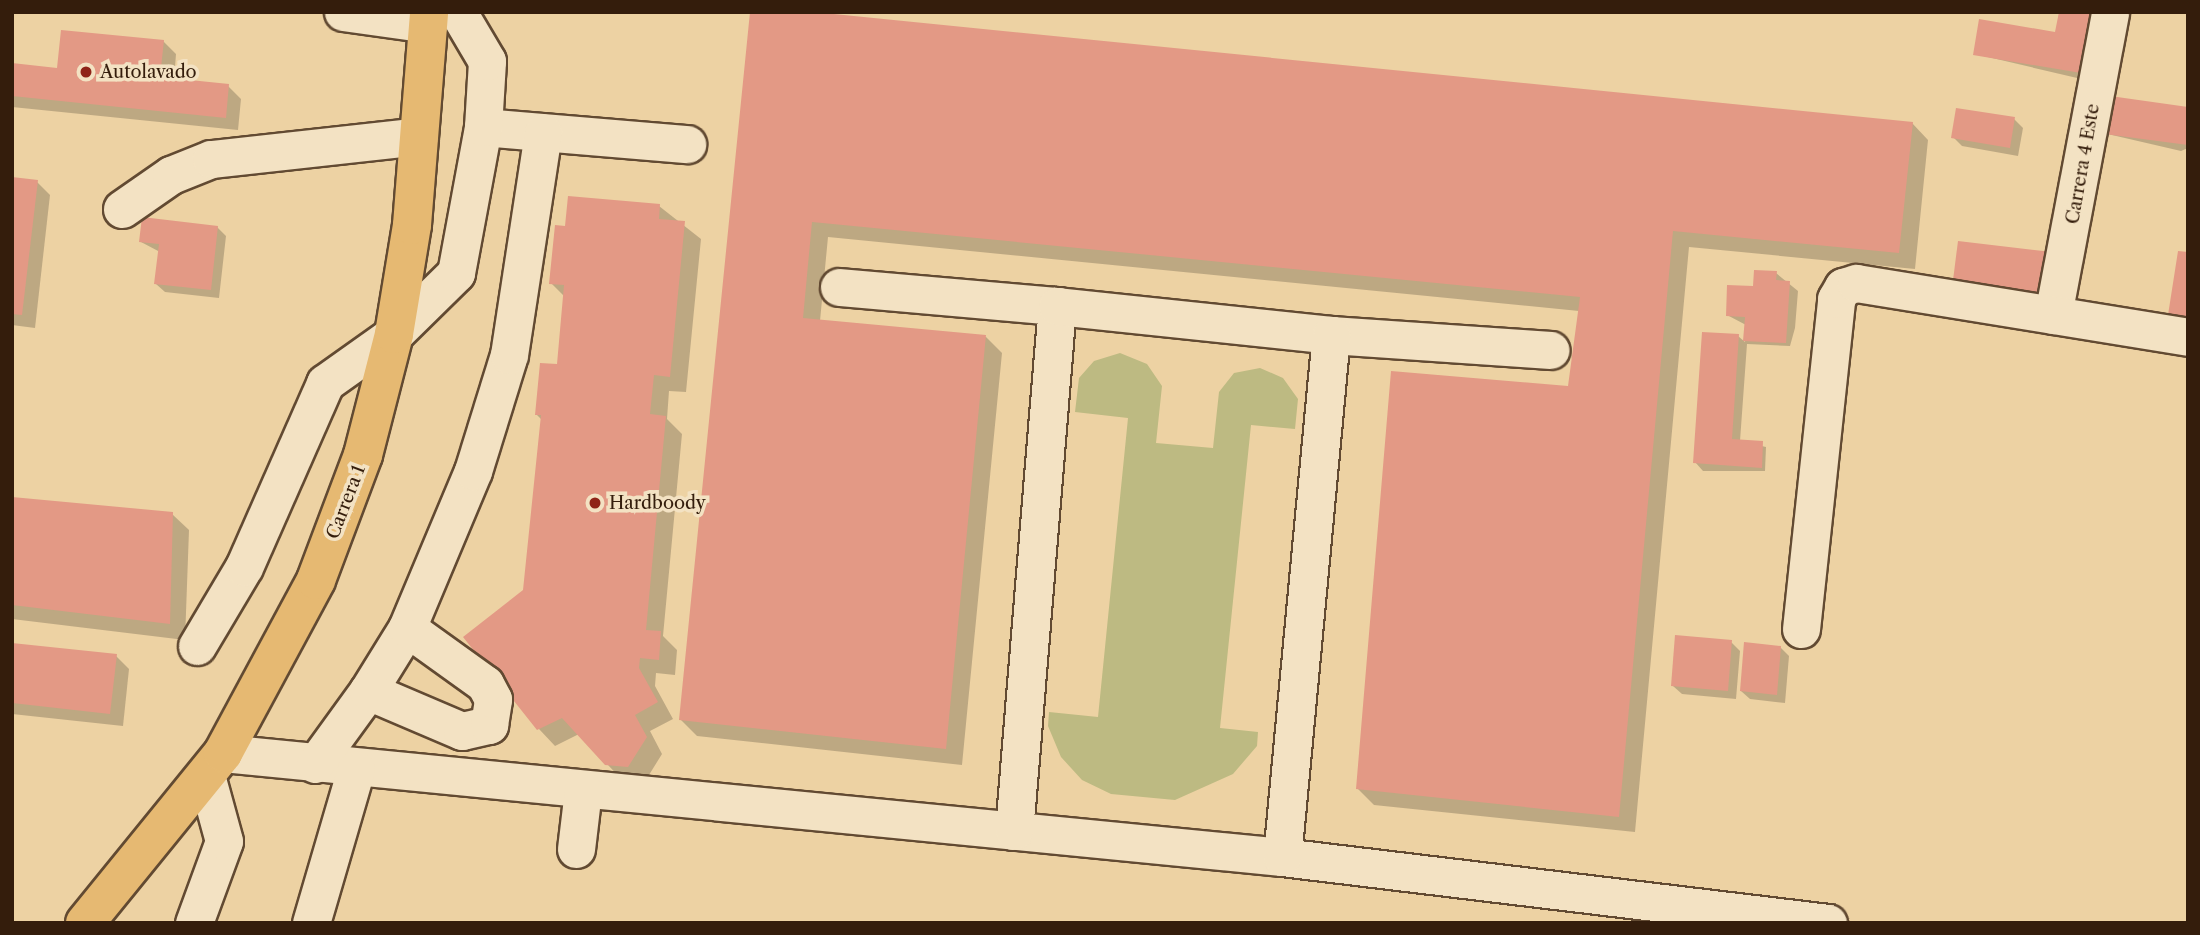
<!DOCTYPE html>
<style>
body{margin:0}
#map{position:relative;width:2200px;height:935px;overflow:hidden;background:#edd2a3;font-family:"Libre Caslon Text",serif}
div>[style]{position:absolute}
.green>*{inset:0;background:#bdba82}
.shadow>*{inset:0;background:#0003}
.building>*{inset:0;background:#e39985}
.roads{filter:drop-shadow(2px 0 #624a32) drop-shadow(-2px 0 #624a32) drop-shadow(0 2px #624a32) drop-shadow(0 -2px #624a32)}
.minor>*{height:37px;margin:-18.5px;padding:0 18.5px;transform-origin:18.5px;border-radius:18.5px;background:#f3e2c3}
.major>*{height:38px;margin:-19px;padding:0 19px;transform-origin:19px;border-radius:19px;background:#e6b972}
.dots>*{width:19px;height:19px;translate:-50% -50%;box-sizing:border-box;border:4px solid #f3e2c3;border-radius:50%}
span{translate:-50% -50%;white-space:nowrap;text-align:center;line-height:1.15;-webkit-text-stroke:7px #f3e2c3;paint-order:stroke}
.poi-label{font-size:18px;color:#341d0c}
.left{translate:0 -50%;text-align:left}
.street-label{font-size:18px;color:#341d0c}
.frame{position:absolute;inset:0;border:14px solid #341d0c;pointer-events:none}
</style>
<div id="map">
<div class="green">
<div style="clip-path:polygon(1120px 353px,1147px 364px,1162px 386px,1156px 443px,1213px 448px,1219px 392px,1234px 373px,1260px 368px,1283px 378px,1298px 399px,1295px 429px,1251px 425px,1220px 728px,1258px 732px,1257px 746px,1233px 774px,1175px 800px,1111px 794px,1082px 780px,1061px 757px,1048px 726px,1049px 712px,1098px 717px,1128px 418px,1075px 412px,1079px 378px,1094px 361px)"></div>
</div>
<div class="shadow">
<div style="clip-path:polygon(752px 12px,1912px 123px,1928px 140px,1915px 269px,1689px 247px,1635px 832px,1374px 805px,1358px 789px,1570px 387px,1579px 311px,828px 237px,820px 321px,986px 337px,1002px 353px,962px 765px,697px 736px,681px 720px)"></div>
<div style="clip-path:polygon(2057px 34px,2090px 81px,1975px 54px)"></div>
<div style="clip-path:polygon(163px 41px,176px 54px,174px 80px,228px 86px,241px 99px,238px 130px,12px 107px,12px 65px,59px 69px)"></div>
<div style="clip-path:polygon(2188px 109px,2188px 148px,2181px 151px,2099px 132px)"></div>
<div style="clip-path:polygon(2014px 119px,2023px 128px,2018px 156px,1962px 146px,1953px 137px)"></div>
<div style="clip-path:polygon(12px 179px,37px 182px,50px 195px,35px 328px,12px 325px)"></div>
<div style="clip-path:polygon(659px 206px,701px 239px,686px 392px,669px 391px,667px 419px,682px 434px,663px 636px,677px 650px,675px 675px,656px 673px,655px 686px,673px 719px,650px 731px,662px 754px,644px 783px,623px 781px,579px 734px,555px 746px,539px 729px,525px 591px,542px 420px,536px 414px,558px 366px,565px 297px,551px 283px,567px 228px)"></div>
<div style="clip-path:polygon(217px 227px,226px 236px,219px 298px,165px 292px,156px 284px,160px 252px,141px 242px)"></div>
<div style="clip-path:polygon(1776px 273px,1798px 291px,1795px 328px,1790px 346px,1747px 344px,1740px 441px,1766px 447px,1765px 471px,1703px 471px,1695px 462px,1738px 336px,1745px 342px,1746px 325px,1727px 315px)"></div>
<div style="clip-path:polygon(12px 499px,172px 514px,189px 530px,185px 640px,12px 619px)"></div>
<div style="clip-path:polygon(1731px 642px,1740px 651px,1736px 699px,1682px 694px,1673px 686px)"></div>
<div style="clip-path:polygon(12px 645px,116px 656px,129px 669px,123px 726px,12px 714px)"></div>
<div style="clip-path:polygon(1780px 647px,1789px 656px,1785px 703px,1750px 699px,1741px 691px)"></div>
</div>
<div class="building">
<div style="clip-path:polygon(750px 12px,814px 12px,1913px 122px,1899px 253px,1673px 231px,1619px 817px,1356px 789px,1391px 371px,1568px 386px,1580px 297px,812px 222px,803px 318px,986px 335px,946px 749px,679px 720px)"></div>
<div style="clip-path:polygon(2059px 12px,2092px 12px,2081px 73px,1973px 55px,1979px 19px,2055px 32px)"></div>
<div style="clip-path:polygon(61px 30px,164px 40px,160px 77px,229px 84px,226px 118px,12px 96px,12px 63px,57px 68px)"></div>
<div style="clip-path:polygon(2103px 95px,2188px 107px,2188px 145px,2097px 133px)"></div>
<div style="clip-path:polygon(1956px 108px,2015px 117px,2010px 148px,1951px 138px)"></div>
<div style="clip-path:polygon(12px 177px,38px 180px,22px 315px,12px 314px)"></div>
<div style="clip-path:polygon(568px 196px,660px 204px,659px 219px,685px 221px,670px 377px,654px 375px,650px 414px,666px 416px,646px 630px,661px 631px,659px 660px,640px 658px,639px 668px,658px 702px,635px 715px,647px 737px,628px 767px,605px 765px,562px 718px,537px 730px,463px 637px,523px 590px,541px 415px,535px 415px,540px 363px,557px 364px,564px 285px,549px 284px,555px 225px,565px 226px)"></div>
<div style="clip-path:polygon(142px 217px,218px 226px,211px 290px,154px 284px,159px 244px,139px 242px)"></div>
<div style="clip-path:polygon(1958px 241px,2052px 252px,2047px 299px,1952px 288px)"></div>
<div style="clip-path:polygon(2178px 251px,2188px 252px,2188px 318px,2168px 315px)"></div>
<div style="clip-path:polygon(1754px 270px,1777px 271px,1776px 280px,1790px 281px,1786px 343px,1743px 341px,1745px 317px,1726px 316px,1727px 285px,1753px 286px)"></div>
<div style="clip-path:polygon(1702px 332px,1739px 334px,1732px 439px,1763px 441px,1762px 468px,1693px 463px)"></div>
<div style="clip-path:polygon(12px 497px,173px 512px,170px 624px,12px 605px)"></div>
<div style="clip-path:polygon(1675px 635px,1732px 640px,1728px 691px,1671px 686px)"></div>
<div style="clip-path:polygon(1744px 642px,1781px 646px,1777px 695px,1740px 691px)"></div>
<div style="clip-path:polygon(12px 643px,117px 654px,110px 714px,12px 703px)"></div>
</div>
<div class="roads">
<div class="minor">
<div style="left:343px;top:12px;width:86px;rotate:8deg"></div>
<div style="left:483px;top:127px;width:205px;rotate:4.8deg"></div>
<div style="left:122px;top:209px;width:60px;rotate:-34.8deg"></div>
<div style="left:171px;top:175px;width:43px;rotate:-21.8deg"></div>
<div style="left:211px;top:159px;width:209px;rotate:-6.3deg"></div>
<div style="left:839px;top:287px;width:219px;rotate:5deg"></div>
<div style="left:2053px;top:315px;width:308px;rotate:-79.3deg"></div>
<div style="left:1331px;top:335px;width:220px;rotate:3.9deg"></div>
<div style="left:1801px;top:629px;width:332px;rotate:-83.9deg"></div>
<div style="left:1836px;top:299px;width:14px;rotate:-60deg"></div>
<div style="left:1843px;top:287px;width:14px;rotate:-17deg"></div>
<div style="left:1856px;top:283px;width:336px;rotate:9.2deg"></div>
<div style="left:197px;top:646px;width:92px;rotate:-59.3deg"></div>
<div style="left:244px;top:567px;width:201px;rotate:-66.2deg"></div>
<div style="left:325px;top:383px;width:85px;rotate:-35.4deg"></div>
<div style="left:394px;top:334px;width:87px;rotate:-44.5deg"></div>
<div style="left:456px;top:273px;width:148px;rotate:-79.5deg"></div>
<div style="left:483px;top:127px;width:66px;rotate:-86.5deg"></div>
<div style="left:487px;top:61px;width:57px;rotate:-120.6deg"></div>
<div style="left:368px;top:691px;width:74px;rotate:-58.2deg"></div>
<div style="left:407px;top:628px;width:170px;rotate:-67.2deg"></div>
<div style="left:473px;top:471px;width:121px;rotate:-72.8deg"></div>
<div style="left:509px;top:355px;width:225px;rotate:-81.3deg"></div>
<div style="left:223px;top:753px;width:1064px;rotate:5.61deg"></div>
<div style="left:1282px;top:857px;width:550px;rotate:6.89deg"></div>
<div style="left:315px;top:764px;width:90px;rotate:-54deg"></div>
<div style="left:368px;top:691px;width:102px;rotate:23.1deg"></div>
<div style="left:462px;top:731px;width:28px;rotate:-13deg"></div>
<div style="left:489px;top:725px;width:26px;rotate:-81deg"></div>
<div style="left:493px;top:699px;width:17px;rotate:-118deg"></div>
<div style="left:485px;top:684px;width:96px;rotate:-144.3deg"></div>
<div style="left:1014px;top:831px;width:527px;rotate:-85.32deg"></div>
<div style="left:1057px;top:306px;width:276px;rotate:6deg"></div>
<div style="left:1331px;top:335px;width:524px;rotate:95.36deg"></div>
<div style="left:576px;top:849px;width:59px;rotate:-83.2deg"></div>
<div style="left:194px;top:923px;width:87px;rotate:-69.9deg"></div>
<div style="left:224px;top:841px;width:68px;rotate:-105.3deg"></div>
<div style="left:311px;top:923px;width:160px;rotate:-73.7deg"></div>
</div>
<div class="major">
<div style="left:85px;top:923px;width:219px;rotate:-50.9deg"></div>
<div style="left:223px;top:753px;width:196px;rotate:-61.7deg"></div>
<div style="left:316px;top:580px;width:134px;rotate:-69.4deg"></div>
<div style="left:363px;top:455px;width:125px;rotate:-75.6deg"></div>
<div style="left:394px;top:334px;width:110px;rotate:-80.6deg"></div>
<div style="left:412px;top:225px;width:214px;rotate:-85.4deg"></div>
</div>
</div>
<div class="dots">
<div style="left:86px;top:72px;background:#8f2418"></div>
<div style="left:595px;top:503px;background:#8f2418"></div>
</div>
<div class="poi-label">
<span class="left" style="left:100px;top:72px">Autolavado</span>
<span class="left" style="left:609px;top:503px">Hardboody</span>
</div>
<div class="street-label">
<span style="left:2083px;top:164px;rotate:-80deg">Carrera 4 Este</span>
<span style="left:346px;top:502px;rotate:-69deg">Carrera 1</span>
</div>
<div class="frame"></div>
</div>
